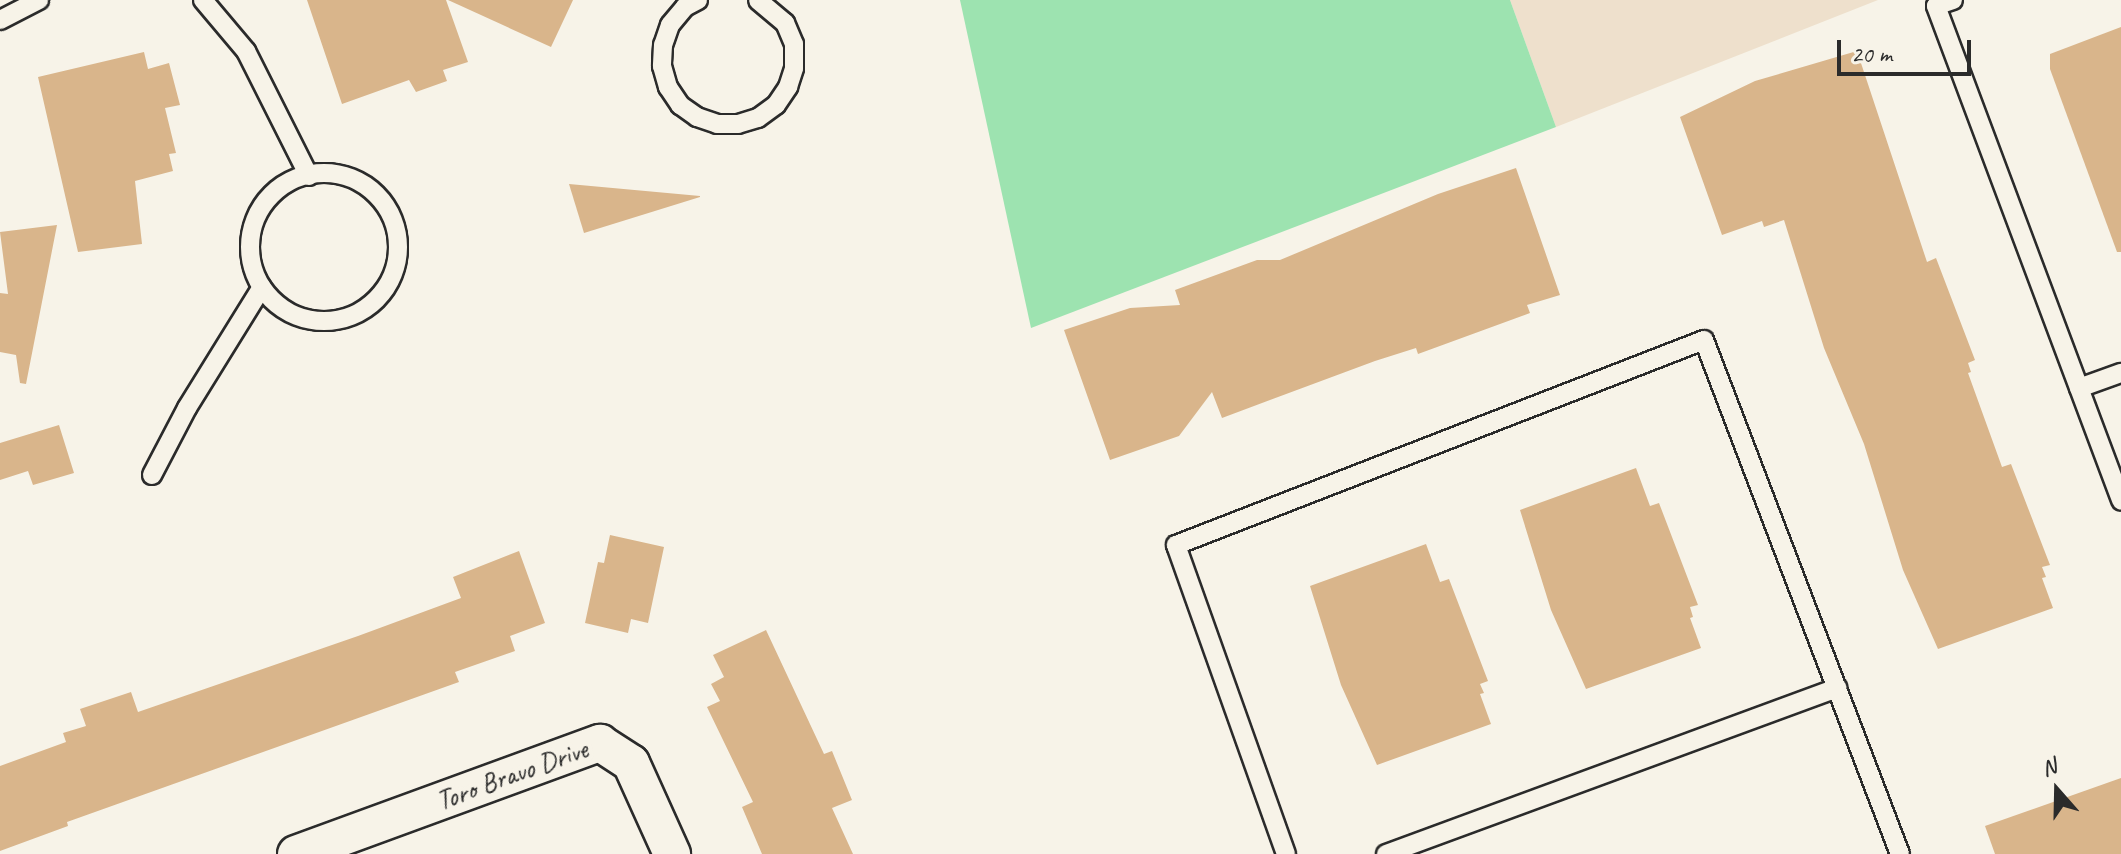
<!DOCTYPE html>
<style>
body{margin:0}
#map{position:relative;width:2121px;height:854px;overflow:hidden;background:#f7f3e8;font-family:Caveat,sans-serif}
div>[style]{position:absolute}
.built>*{inset:0;background:#eee0cc}
.green>*{inset:0;background:#9de3b0}
.building>*{inset:0;background:#d9b58b}
.roads{filter:drop-shadow(2px 0 #2b2b2b) drop-shadow(-2px 0 #2b2b2b) drop-shadow(0 2px #2b2b2b) drop-shadow(0 -2px #2b2b2b)}
.service>*{height:18px;margin:-9px;padding:0 9px;transform-origin:9px;border-radius:9px;background:#f7f3e8}
.service>.ring{margin:-9px;padding:0;box-sizing:content-box;background:none;border:18px solid #f7f3e8;border-radius:50%}
.minor>*{height:36px;margin:-18px;padding:0 18px;transform-origin:18px;border-radius:18px;background:#f7f3e8}
span{translate:-50% -50%;white-space:nowrap;text-align:center;line-height:1.15;-webkit-text-stroke:8px #f7f3e8;paint-order:stroke}
.street-label{font-size:28px;color:#2b2b2b}
.north{position:absolute;left:2017px;top:750px;width:80px;height:80px;-webkit-text-stroke:6px #f7f3e8;paint-order:stroke;rotate:340deg;font-size:22px;font-weight:700;line-height:32px;text-align:center;color:#2b2b2b}
.north::after{content:'';display:block;margin:auto;width:28px;height:36px;background:#2b2b2b;clip-path:polygon(50% 0,100% 100%,50% 72%,0 100%)}
.scale{position:absolute;left:1837px;top:40px;width:134px;height:36px;box-sizing:border-box;border:4px solid #2b2b2b;border-top:0;padding-left:10px;font-size:24px;line-height:28px;white-space:nowrap;color:#2b2b2b;-webkit-text-stroke:6px #f7f3e8;paint-order:stroke}
</style>
<div id="map">
<div class="built">
<div style="clip-path:polygon(1510px 0,1878px 0,1556px 127px)"></div>
</div>
<div class="green">
<div style="clip-path:polygon(960px 0,1510px 0,1556px 127px,1031px 328px)"></div>
</div>
<div class="building">
<div style="clip-path:polygon(307px 0,446px 0,468px 62px,443px 70px,447px 81px,416px 92px,409px 80px,342px 104px)"></div>
<div style="clip-path:polygon(448px 0,573px 0,551px 47px)"></div>
<div style="clip-path:polygon(2121px 27px,2121px 252px,2117px 252px,2050px 69px,2050px 54px)"></div>
<div style="clip-path:polygon(1857px 51px,1927px 262px,1936px 258px,1975px 360px,1968px 363px,1971px 372px,1968px 373px,2002px 467px,2011px 464px,2050px 565px,2042px 567px,2046px 577px,2042px 578px,2053px 608px,1938px 649px,1903px 570px,1864px 444px,1824px 348px,1784px 220px,1764px 227px,1762px 221px,1722px 235px,1680px 117px,1755px 81px)"></div>
<div style="clip-path:polygon(144px 52px,148px 69px,169px 63px,180px 105px,165px 108px,176px 153px,169px 154px,173px 171px,135px 181px,142px 244px,78px 252px,38px 77px)"></div>
<div style="clip-path:polygon(1516px 168px,1560px 295px,1527px 305px,1530px 313px,1418px 354px,1416px 348px,1375px 361px,1222px 418px,1212px 392px,1179px 436px,1110px 460px,1064px 330px,1130px 308px,1180px 305px,1175px 290px,1257px 260px,1280px 260px,1438px 194px)"></div>
<div style="clip-path:polygon(569px 184px,700px 196px,700px 197px,584px 233px)"></div>
<div style="clip-path:polygon(57px 225px,26px 384px,20px 383px,16px 355px,0 352px,0 293px,8px 294px,0 232px)"></div>
<div style="clip-path:polygon(59px 425px,74px 473px,33px 485px,28px 471px,0 480px,0 443px)"></div>
<div style="clip-path:polygon(1636px 468px,1650px 506px,1659px 503px,1698px 605px,1690px 607px,1693px 617px,1690px 618px,1701px 648px,1586px 689px,1551px 610px,1520px 510px)"></div>
<div style="clip-path:polygon(610px 535px,664px 547px,648px 623px,631px 619px,628px 633px,585px 623px,598px 562px,604px 563px)"></div>
<div style="clip-path:polygon(1426px 544px,1440px 582px,1449px 579px,1488px 681px,1480px 684px,1484px 693px,1480px 694px,1491px 724px,1377px 765px,1341px 685px,1310px 586px)"></div>
<div style="clip-path:polygon(519px 551px,545px 623px,510px 636px,515px 651px,455px 672px,459px 682px,67px 822px,68px 826px,0 851px,0 766px,66px 742px,63px 733px,86px 726px,80px 709px,131px 692px,138px 712px,358px 636px,461px 598px,453px 577px)"></div>
<div style="clip-path:polygon(766px 630px,824px 754px,832px 751px,852px 800px,832px 808px,853px 854px,762px 854px,742px 807px,753px 802px,707px 707px,720px 701px,711px 684px,724px 677px,713px 655px)"></div>
<div style="clip-path:polygon(2121px 778px,2121px 854px,1995px 854px,1985px 826px)"></div>
</div>
<div class="roads">
<div class="service">
<div style="left:203px;top:0;width:67px;rotate:49.9deg"></div>
<div style="left:246px;top:51px;width:140px;rotate:63.3deg"></div>
<div style="left:698px;top:0;width:15px;rotate:152deg"></div>
<div style="left:685px;top:7px;width:23px;rotate:130deg"></div>
<div style="left:670px;top:25px;width:21px;rotate:109deg"></div>
<div style="left:663px;top:45px;width:21px;rotate:93deg"></div>
<div style="left:662px;top:66px;width:22px;rotate:74deg"></div>
<div style="left:668px;top:87px;width:22px;rotate:56deg"></div>
<div style="left:680px;top:105px;width:21px;rotate:35deg"></div>
<div style="left:697px;top:117px;width:21px;rotate:19deg"></div>
<div style="left:717px;top:124px;width:21px"></div>
<div style="left:738px;top:124px;width:21px;rotate:-17deg"></div>
<div style="left:758px;top:118px;width:22px;rotate:-36deg"></div>
<div style="left:776px;top:105px;width:22px;rotate:-56deg"></div>
<div style="left:788px;top:87px;width:20px;rotate:-72deg"></div>
<div style="left:794px;top:68px;width:24px;rotate:-90deg"></div>
<div style="left:794px;top:44px;width:23px;rotate:-113deg"></div>
<div style="left:785px;top:23px;width:35px;rotate:-140deg"></div>
<div style="left:1953px;top:0;width:18px;rotate:161deg"></div>
<div style="left:1936px;top:6px;width:528px;rotate:69.47deg"></div>
<div style="left:0;top:20px;width:44px;rotate:-27.1deg"></div>
<div class="ring" style="left:250px;top:173px;width:130px;height:130px"></div>
<div style="left:2079px;top:388px;width:45px;rotate:-19.7deg"></div>
<div style="left:152px;top:475px;width:76px;rotate:-62.4deg"></div>
<div style="left:187px;top:408px;width:142px;rotate:-58.2deg"></div>
<div style="left:1286px;top:854px;width:328px;rotate:-109.6deg"></div>
<div style="left:1176px;top:545px;width:566px;rotate:-21.22deg"></div>
<div style="left:1704px;top:340px;width:550px;rotate:69.13deg"></div>
<div style="left:1386px;top:854px;width:481px;rotate:-20.2deg"></div>
</div>
<div class="minor">
<div style="left:296px;top:854px;width:324px;rotate:-20.1deg"></div>
<div style="left:600px;top:743px;width:37px;rotate:33deg"></div>
<div style="left:631px;top:763px;width:100px;rotate:65.7deg"></div>
</div>
</div>
<div class="street-label">
<span style="left:512px;top:775px;rotate:-20deg">Toro Bravo Drive</span>
</div>
<div class="north">N</div>
<div class="scale">20 m</div>
</div>
